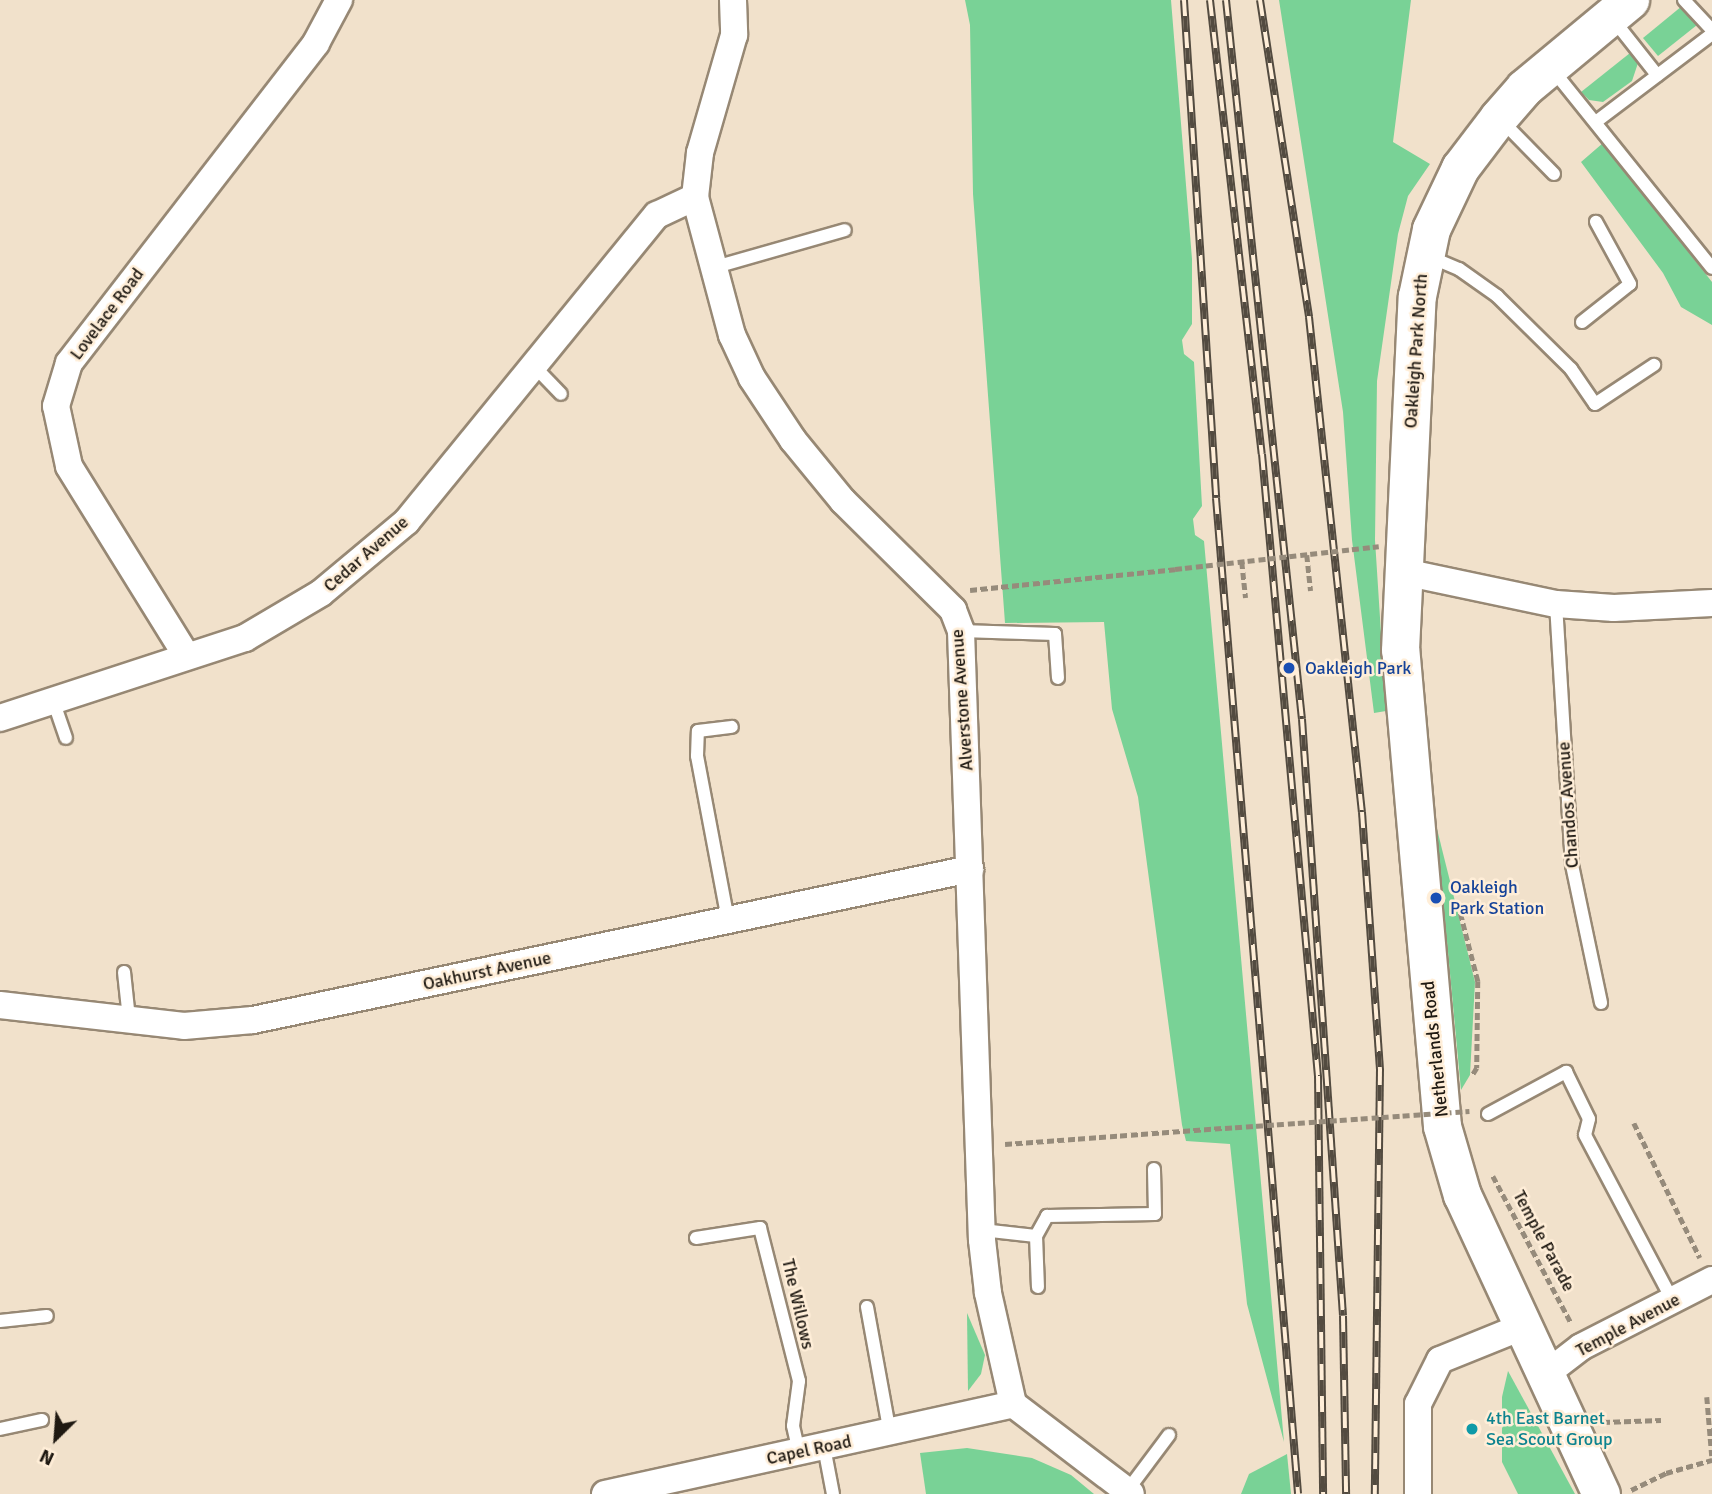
<!DOCTYPE html>
<style>
body{margin:0}
#map{position:relative;width:1712px;height:1494px;overflow:hidden;background:#f1e1cb;font-family:Signika,sans-serif}
div>[style]{position:absolute}
.green>*{inset:0;background:#79d296}
.path>*{height:4.5px;margin-top:-2.25px;transform-origin:0;background:repeating-linear-gradient(90deg,#968b7b 0 7px,transparent 0 10.5px)}
.roads{filter:drop-shadow(2px 0 #978874) drop-shadow(-2px 0 #978874) drop-shadow(0 2px #978874) drop-shadow(0 -2px #978874)}
.lane>*{height:12px;margin:-6px;padding:0 6px;transform-origin:6px;border-radius:6px;background:#fff}
.street>*{height:26px;margin:-13px;padding:0 13px;transform-origin:13px;border-radius:13px;background:#fff}
.secondary>*{height:37px;margin:-18.5px;padding:0 18.5px;transform-origin:18.5px;border-radius:18.5px;background:#fff}
.rail>*{height:8px;margin-top:-4px;transform-origin:0;background:repeating-linear-gradient(90deg,#ffeed8 0 16px,#534b40 0 32px);box-sizing:border-box;border-block:2px solid #534b40}
.path-bridge>*{height:4.5px;margin-top:-2.25px;transform-origin:0;background:repeating-linear-gradient(90deg,#968b7b 0 7px,transparent 0 10.5px)}
.dots>*{width:19px;height:19px;translate:-50% -50%;box-sizing:border-box;border:4px solid #ffeed8;border-radius:50%}
span{translate:-50% -50%;white-space:nowrap;text-align:center;line-height:1.15;-webkit-text-stroke:5px #ffeed8;paint-order:stroke}
.street-label{font-size:18px;color:#1f1912}
.transit-label{font-size:18px;color:#164399}
.left{translate:0 -50%;text-align:left}
.culture-label{font-size:18px;color:#0d838f}
.north{position:absolute;left:21px;top:1403px;width:70px;height:70px;-webkit-text-stroke:5px #ffeed8;paint-order:stroke;rotate:205deg;font-size:19px;font-weight:700;line-height:28px;text-align:center;color:#1f1912}
.north::after{content:'';display:block;margin:auto;width:24px;height:32px;background:#1f1912;clip-path:polygon(50% 0,100% 100%,50% 72%,0 100%)}
</style>
<div id="map">
<div class="green">
<div style="clip-path:polygon(965px 0,1171px 0,1192px 259px,1192px 324px,1182px 340px,1184px 354px,1194px 362px,1202px 506px,1193px 519px,1195px 535px,1204px 541px,1284px 1442px,1247px 1304px,1230px 1144px,1186px 1141px,1182px 1125px,1138px 797px,1112px 709px,1104px 622px,1005px 623px,973px 194px,970px 25px)"></div>
<div style="clip-path:polygon(1279px 0,1411px 0,1393px 142px,1430px 164px,1408px 196px,1398px 234px,1377px 381px,1375px 540px,1386px 711px,1374px 713px,1352px 540px,1343px 412px)"></div>
<div style="clip-path:polygon(1682px 6px,1697px 25px,1658px 56px,1643px 38px)"></div>
<div style="clip-path:polygon(1630px 53px,1638px 63px,1632px 81px,1603px 102px,1589px 100px,1581px 92px)"></div>
<div style="clip-path:polygon(1603px 143px,1712px 282px,1712px 325px,1681px 307px,1663px 273px,1581px 162px)"></div>
<div style="clip-path:polygon(1436px 825px,1475px 982px,1470px 1075px,1461px 1090px)"></div>
<div style="clip-path:polygon(967px 1313px,985px 1355px,981px 1374px,968px 1391px)"></div>
<div style="clip-path:polygon(1508px 1371px,1575px 1494px,1518px 1494px,1502px 1462px,1502px 1397px)"></div>
<div style="clip-path:polygon(967px 1448px,1032px 1458px,1071px 1475px,1094px 1494px,926px 1494px,920px 1453px)"></div>
<div style="clip-path:polygon(1287px 1454px,1291px 1494px,1241px 1494px,1249px 1474px)"></div>
</div>
<div class="path">
<div style="left:1307px;top:555px;width:36px;rotate:84deg"></div>
<div style="left:1242px;top:562px;width:36px;rotate:84deg"></div>
<div style="left:970px;top:590px;width:206px;rotate:-5.8deg"></div>
<div style="left:1458px;top:903px;width:81px;rotate:75.6deg"></div>
<div style="left:1478px;top:981px;width:87px;rotate:90.7deg"></div>
<div style="left:1477px;top:1068px;width:9px;rotate:122deg"></div>
<div style="left:1634px;top:1123px;width:150px;rotate:63.9deg"></div>
<div style="left:1005px;top:1144px;width:221px;rotate:-4.2deg"></div>
<div style="left:1493px;top:1176px;width:166px;rotate:62deg"></div>
<div style="left:1707px;top:1397px;width:59px;rotate:85.2deg"></div>
<div style="left:1603px;top:1422px;width:58px;rotate:-2deg"></div>
<div style="left:1631px;top:1490px;width:39px;rotate:-26deg"></div>
<div style="left:1666px;top:1473px;width:48px;rotate:-15.8deg"></div>
</div>
<div class="roads">
<div class="lane">
<div style="left:1684px;top:0;width:41px;rotate:47deg"></div>
<div style="left:1612px;top:18px;width:73px;rotate:51.7deg"></div>
<div style="left:1552px;top:69px;width:255px;rotate:51.2deg"></div>
<div style="left:1500px;top:119px;width:77px;rotate:45.5deg"></div>
<div style="left:1597px;top:121px;width:144px;rotate:-37.1deg"></div>
<div style="left:1428px;top:256px;width:34px;rotate:23deg"></div>
<div style="left:1459px;top:269px;width:47px;rotate:35.4deg"></div>
<div style="left:1497px;top:296px;width:104px;rotate:44.6deg"></div>
<div style="left:1571px;top:369px;width:42px;rotate:55.6deg"></div>
<div style="left:1595px;top:404px;width:71px;rotate:-33.5deg"></div>
<div style="left:712px;top:268px;width:138px;rotate:-15.9deg"></div>
<div style="left:1582px;top:322px;width:61px;rotate:-38.4deg"></div>
<div style="left:1630px;top:284px;width:71px;rotate:-118.7deg"></div>
<div style="left:533px;top:365px;width:40px;rotate:46deg"></div>
<div style="left:1556px;top:604px;width:261px;rotate:86.5deg"></div>
<div style="left:1572px;top:865px;width:141px;rotate:78.1deg"></div>
<div style="left:961px;top:631px;width:94px;rotate:1.8deg"></div>
<div style="left:1055px;top:634px;width:44px;rotate:86.1deg"></div>
<div style="left:53px;top:700px;width:40px;rotate:71.1deg"></div>
<div style="left:728px;top:920px;width:167px;rotate:-100.7deg"></div>
<div style="left:697px;top:756px;width:25px;rotate:-88deg"></div>
<div style="left:698px;top:731px;width:34px;rotate:-7deg"></div>
<div style="left:124px;top:972px;width:47px;rotate:83.9deg"></div>
<div style="left:1488px;top:1114px;width:89px;rotate:-28.3deg"></div>
<div style="left:1566px;top:1072px;width:52px;rotate:63.9deg"></div>
<div style="left:1589px;top:1119px;width:16px;rotate:104deg"></div>
<div style="left:1585px;top:1135px;width:188px;rotate:62.1deg"></div>
<div style="left:982px;top:1230px;width:54px;rotate:6.3deg"></div>
<div style="left:1036px;top:1236px;width:23px;rotate:-61deg"></div>
<div style="left:1047px;top:1216px;width:108px;rotate:-1.1deg"></div>
<div style="left:1155px;top:1214px;width:45px;rotate:-91.3deg"></div>
<div style="left:1036px;top:1236px;width:51px;rotate:87.8deg"></div>
<div style="left:696px;top:1238px;width:65px;rotate:-8.9deg"></div>
<div style="left:760px;top:1228px;width:158px;rotate:75.7deg"></div>
<div style="left:799px;top:1381px;width:45px;rotate:97.6deg"></div>
<div style="left:793px;top:1426px;width:28px;rotate:77deg"></div>
<div style="left:867px;top:1307px;width:128px;rotate:79.7deg"></div>
<div style="left:0;top:1321px;width:47px;rotate:-6.1deg"></div>
<div style="left:0;top:1429px;width:43px;rotate:-12.1deg"></div>
<div style="left:824px;top:1447px;width:48px;rotate:79.2deg"></div>
<div style="left:1127px;top:1491px;width:70px;rotate:-53.1deg"></div>
</div>
<div class="street">
<div style="left:733px;top:0;width:35px;rotate:88deg"></div>
<div style="left:734px;top:35px;width:123px;rotate:106.1deg"></div>
<div style="left:700px;top:153px;width:44px;rotate:96.5deg"></div>
<div style="left:695px;top:197px;width:143px;rotate:75deg"></div>
<div style="left:732px;top:335px;width:47px;rotate:65.1deg"></div>
<div style="left:752px;top:378px;width:74px;rotate:56.5deg"></div>
<div style="left:793px;top:440px;width:79px;rotate:50.7deg"></div>
<div style="left:843px;top:501px;width:155px;rotate:44.7deg"></div>
<div style="left:953px;top:610px;width:22px;rotate:69deg"></div>
<div style="left:961px;top:631px;width:609px;rotate:88.03deg"></div>
<div style="left:982px;top:1240px;width:53px;rotate:83.5deg"></div>
<div style="left:988px;top:1293px;width:114px;rotate:77.3deg"></div>
<div style="left:1404px;top:572px;width:155px;rotate:11.9deg"></div>
<div style="left:1556px;top:604px;width:58px;rotate:3.9deg"></div>
<div style="left:1614px;top:608px;width:98px;rotate:-2.9deg"></div>
<div style="left:186px;top:655px;width:222px;rotate:-121.8deg"></div>
<div style="left:69px;top:466px;width:61px;rotate:-102.2deg"></div>
<div style="left:56px;top:406px;width:45px;rotate:-73.2deg"></div>
<div style="left:69px;top:363px;width:404px;rotate:-52.3deg"></div>
<div style="left:316px;top:43px;width:49px;rotate:-61.9deg"></div>
<div style="left:0;top:718px;width:258px;rotate:-18.1deg"></div>
<div style="left:245px;top:638px;width:88px;rotate:-30.6deg"></div>
<div style="left:321px;top:593px;width:112px;rotate:-39.9deg"></div>
<div style="left:407px;top:521px;width:395px;rotate:-50.8deg"></div>
<div style="left:657px;top:215px;width:42px;rotate:-25.3deg"></div>
<div style="left:0;top:1005px;width:185px;rotate:6.5deg"></div>
<div style="left:184px;top:1026px;width:69px;rotate:-5deg"></div>
<div style="left:253px;top:1020px;width:733px;rotate:-11.89deg"></div>
<div style="left:1546px;top:1374px;width:44px;rotate:-37.6deg"></div>
<div style="left:1581px;top:1347px;width:147px;rotate:-27.1deg"></div>
<div style="left:1013px;top:1404px;width:148px;rotate:37.3deg"></div>
<div style="left:605px;top:1494px;width:418px;rotate:-12.4deg"></div>
<div style="left:1418px;top:1494px;width:90px;rotate:-90deg"></div>
<div style="left:1418px;top:1404px;width:49px;rotate:-63.4deg"></div>
<div style="left:1440px;top:1360px;width:91px;rotate:-22deg"></div>
</div>
<div class="secondary">
<div style="left:1601px;top:1494px;width:330px;rotate:-114.9deg"></div>
<div style="left:1462px;top:1195px;width:72px;rotate:-106.2deg"></div>
<div style="left:1442px;top:1126px;width:478px;rotate:-95deg"></div>
<div style="left:1400px;top:650px;width:354px;rotate:-87.3deg"></div>
<div style="left:1417px;top:296px;width:68px;rotate:-78.2deg"></div>
<div style="left:1431px;top:229px;width:68px;rotate:-64.6deg"></div>
<div style="left:1460px;top:168px;width:63px;rotate:-52.8deg"></div>
<div style="left:1498px;top:118px;width:40px;rotate:-49deg"></div>
<div style="left:1524px;top:88px;width:138px;rotate:-39.7deg"></div>
</div>
</div>
<div class="rail">
<div style="left:1184px;top:0;width:499px;rotate:86.3deg"></div>
<div style="left:1216px;top:498px;width:999px;rotate:85.29deg"></div>
<div style="left:1210px;top:0;width:457px;rotate:83.5deg"></div>
<div style="left:1262px;top:454px;width:625px;rotate:84.86deg"></div>
<div style="left:1318px;top:1076px;width:418px;rotate:89.3deg"></div>
<div style="left:1226px;top:0;width:723px;rotate:83.97deg"></div>
<div style="left:1302px;top:719px;width:598px;rotate:86.07deg"></div>
<div style="left:1343px;top:1316px;width:178px;rotate:89deg"></div>
<div style="left:1260px;top:0;width:321px;rotate:81.2deg"></div>
<div style="left:1309px;top:317px;width:498px;rotate:83.9deg"></div>
<div style="left:1362px;top:812px;width:258px;rotate:86deg"></div>
<div style="left:1380px;top:1069px;width:425px;rotate:90.7deg"></div>
</div>
<div class="path-bridge">
<div style="left:1175px;top:569px;width:205px;rotate:-6.4deg"></div>
<div style="left:1225px;top:1128px;width:245px;rotate:-4deg"></div>
</div>
<div class="dots">
<div style="left:1289px;top:668px;background:#1a4fb4"></div>
<div style="left:1436px;top:898px;background:#1a4fb4"></div>
<div style="left:1472px;top:1429px;background:#0f9aa8"></div>
</div>
<div class="street-label">
<span style="left:107px;top:314px;rotate:-53deg">Lovelace Road</span>
<span style="left:1416px;top:351px;rotate:-86deg">Oakleigh Park North</span>
<span style="left:366px;top:554px;rotate:-41deg">Cedar Avenue</span>
<span style="left:962px;top:700px;rotate:-94deg">Alverstone Avenue</span>
<span style="left:1568px;top:805px;rotate:-94deg">Chandos Avenue</span>
<span style="left:487px;top:971px;rotate:-12deg">Oakhurst Avenue</span>
<span style="left:1435px;top:1049px;rotate:-96deg">Netherlands Road</span>
<span style="left:1544px;top:1241px;rotate:62deg">Temple Parade</span>
<span style="left:798px;top:1304px;rotate:77deg">The Willows</span>
<span style="left:1628px;top:1325px;rotate:-28deg">Temple Avenue</span>
<span style="left:809px;top:1450px;rotate:-12deg">Capel Road</span>
</div>
<div class="transit-label">
<span class="left" style="left:1305px;top:668px">Oakleigh Park</span>
<span class="left" style="left:1450px;top:898px">Oakleigh<br>Park Station</span>
</div>
<div class="culture-label">
<span class="left" style="left:1486px;top:1429px">4th East Barnet<br>Sea Scout Group</span>
</div>
<div class="north">N</div>
</div>
